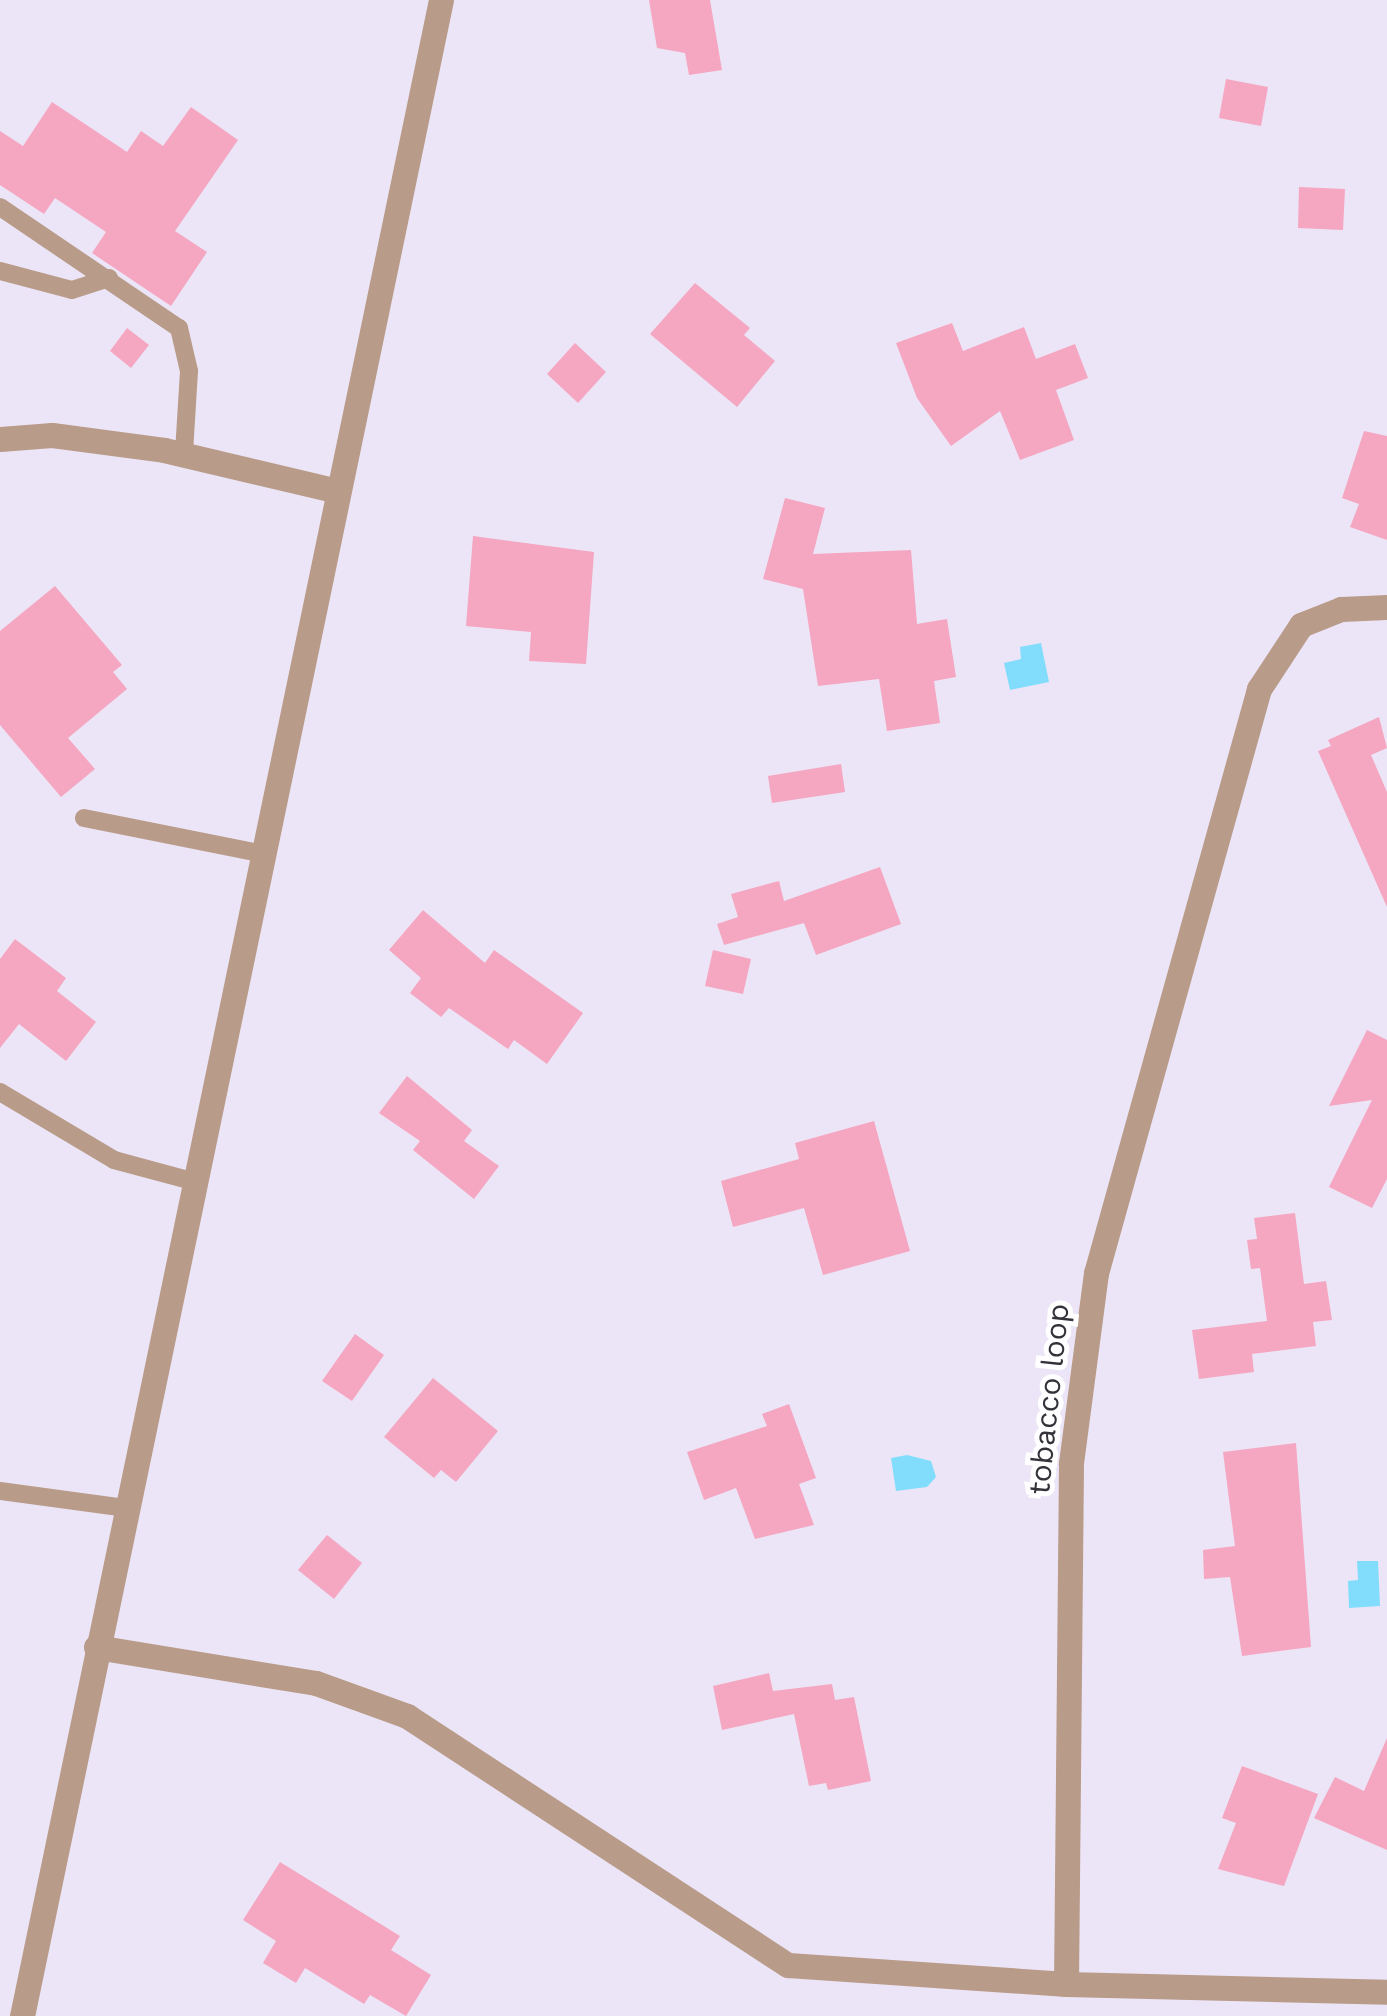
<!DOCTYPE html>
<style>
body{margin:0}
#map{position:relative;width:1387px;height:2016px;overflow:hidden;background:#ece5f7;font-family:"Work Sans",sans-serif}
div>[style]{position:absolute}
.water>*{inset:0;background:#82ddfd}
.building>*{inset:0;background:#f5a6c0}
.service>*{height:18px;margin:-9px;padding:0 9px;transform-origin:9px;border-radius:9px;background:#b89b88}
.minor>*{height:25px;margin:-12.5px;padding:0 12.5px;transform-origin:12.5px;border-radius:12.5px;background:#b89b88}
span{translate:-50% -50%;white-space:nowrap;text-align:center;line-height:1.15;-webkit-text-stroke:10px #fff;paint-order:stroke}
.street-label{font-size:30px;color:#353339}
</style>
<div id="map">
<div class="water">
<div style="clip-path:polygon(1041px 643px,1049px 682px,1010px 690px,1004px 663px,1021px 659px,1020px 647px)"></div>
<div style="clip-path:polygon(907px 1455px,931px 1461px,936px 1477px,927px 1487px,896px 1491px,891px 1458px)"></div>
<div style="clip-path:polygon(1357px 1561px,1378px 1561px,1380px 1606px,1349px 1608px,1348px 1581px,1358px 1580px)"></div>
</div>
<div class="building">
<div style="clip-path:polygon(649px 0,710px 0,722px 70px,689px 75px,685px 53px,657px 48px)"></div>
<div style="clip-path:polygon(1226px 79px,1268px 87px,1261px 126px,1219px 118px)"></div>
<div style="clip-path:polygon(52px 102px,127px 152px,141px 131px,163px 146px,191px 107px,238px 140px,175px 231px,207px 252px,171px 306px,92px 253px,106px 232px,55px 198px,44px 214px,0 185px,0 131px,23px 146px)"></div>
<div style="clip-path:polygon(1299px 187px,1345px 189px,1343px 230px,1298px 228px)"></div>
<div style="clip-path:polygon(695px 283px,750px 328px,744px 335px,775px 361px,737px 407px,650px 334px)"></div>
<div style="clip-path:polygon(952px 323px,963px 351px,1024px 327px,1036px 359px,1075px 344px,1088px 378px,1056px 390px,1074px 440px,1020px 460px,1000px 411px,951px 446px,917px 398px,896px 343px)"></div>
<div style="clip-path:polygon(127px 328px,149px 345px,131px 368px,110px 351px)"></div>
<div style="clip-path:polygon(575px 343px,606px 372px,578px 403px,547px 374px)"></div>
<div style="clip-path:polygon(1364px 431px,1387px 436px,1387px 540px,1350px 527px,1359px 504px,1342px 498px)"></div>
<div style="clip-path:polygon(785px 498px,825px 508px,813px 554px,911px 550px,917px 624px,947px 619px,956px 677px,934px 681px,940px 723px,887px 731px,879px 679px,818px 686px,803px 589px,763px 579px)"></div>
<div style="clip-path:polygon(473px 536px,594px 552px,586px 664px,529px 661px,531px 632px,466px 626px)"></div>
<div style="clip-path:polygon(55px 586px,122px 665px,113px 672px,127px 689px,68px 738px,95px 769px,61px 797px,0 725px,0 631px)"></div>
<div style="clip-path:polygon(1379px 717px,1387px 748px,1371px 755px,1387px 792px,1387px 907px,1318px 751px,1331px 746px,1328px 740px)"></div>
<div style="clip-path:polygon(841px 764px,845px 792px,772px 803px,768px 776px)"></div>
<div style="clip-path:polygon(880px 867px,901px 924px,816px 955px,804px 923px,724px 945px,717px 924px,738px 917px,731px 894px,779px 881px,784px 901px)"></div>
<div style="clip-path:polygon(423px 910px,485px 963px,494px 950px,583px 1013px,547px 1064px,514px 1040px,508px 1049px,449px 1008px,441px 1017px,410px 993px,421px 978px,389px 950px)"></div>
<div style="clip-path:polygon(15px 939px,66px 978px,57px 991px,96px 1022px,66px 1061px,19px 1024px,0 1048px,0 959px)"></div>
<div style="clip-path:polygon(713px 950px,751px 959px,743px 994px,705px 986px)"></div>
<div style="clip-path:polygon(1367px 1030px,1387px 1040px,1387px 1179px,1372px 1208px,1329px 1187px,1372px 1100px,1329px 1106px)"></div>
<div style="clip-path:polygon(407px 1076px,472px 1130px,464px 1141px,499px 1166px,474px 1199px,413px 1150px,420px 1141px,379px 1113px)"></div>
<div style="clip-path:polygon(874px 1121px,910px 1251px,823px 1275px,804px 1208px,733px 1227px,721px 1181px,799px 1159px,795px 1143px)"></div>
<div style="clip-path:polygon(1295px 1213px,1304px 1284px,1326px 1281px,1332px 1320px,1313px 1322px,1316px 1346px,1252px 1354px,1254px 1372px,1199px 1379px,1192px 1330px,1267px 1321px,1260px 1268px,1251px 1269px,1247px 1240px,1257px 1239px,1254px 1218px)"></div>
<div style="clip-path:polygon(355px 1334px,384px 1355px,352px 1401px,322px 1381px)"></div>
<div style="clip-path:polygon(433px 1378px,498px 1431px,456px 1482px,441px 1470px,434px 1478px,384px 1437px)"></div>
<div style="clip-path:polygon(789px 1404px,816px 1478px,799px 1484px,814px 1525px,755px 1539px,736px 1488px,704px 1500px,687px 1452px,767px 1426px,762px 1414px)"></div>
<div style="clip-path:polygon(1296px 1443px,1311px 1647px,1242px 1656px,1230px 1577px,1204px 1579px,1203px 1550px,1235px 1546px,1223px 1452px)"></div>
<div style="clip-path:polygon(327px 1535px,362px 1563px,334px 1599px,298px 1570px)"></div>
<div style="clip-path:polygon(769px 1673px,773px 1691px,832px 1684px,835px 1700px,854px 1697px,871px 1781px,828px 1790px,826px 1783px,809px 1786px,794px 1714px,722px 1730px,713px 1686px)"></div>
<div style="clip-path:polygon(1387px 1738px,1387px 1850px,1314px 1818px,1335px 1777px,1364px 1791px)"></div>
<div style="clip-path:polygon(1242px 1766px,1318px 1794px,1284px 1886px,1218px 1869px,1236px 1823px,1222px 1818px)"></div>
<div style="clip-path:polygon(280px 1862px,400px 1936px,391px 1950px,431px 1975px,406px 2016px,370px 1995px,364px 2004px,305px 1968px,296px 1983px,263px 1963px,276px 1941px,243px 1920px)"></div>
</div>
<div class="service">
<div style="left:0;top:207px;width:216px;rotate:34.1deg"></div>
<div style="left:179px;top:328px;width:44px;rotate:76.9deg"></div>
<div style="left:189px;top:371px;width:82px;rotate:93.5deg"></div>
<div style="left:0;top:271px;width:74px;rotate:14.8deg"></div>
<div style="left:72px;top:290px;width:39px;rotate:-18deg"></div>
<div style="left:84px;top:818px;width:184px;rotate:11.3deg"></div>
<div style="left:0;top:1092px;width:133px;rotate:30.8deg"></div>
<div style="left:114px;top:1160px;width:88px;rotate:15.1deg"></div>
<div style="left:0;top:1491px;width:126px;rotate:7.7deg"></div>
</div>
<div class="minor">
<div style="left:0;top:439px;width:52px;rotate:-4.4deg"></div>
<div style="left:52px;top:435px;width:113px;rotate:7.6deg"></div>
<div style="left:164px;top:450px;width:179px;rotate:13.3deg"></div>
<div style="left:1387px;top:607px;width:46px;rotate:177.5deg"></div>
<div style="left:1341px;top:609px;width:43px;rotate:158.2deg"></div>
<div style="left:1301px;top:625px;width:77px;rotate:123.3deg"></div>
<div style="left:1259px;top:689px;width:606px;rotate:105.59deg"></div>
<div style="left:1096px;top:1273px;width:193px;rotate:97.5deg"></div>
<div style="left:1071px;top:1464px;width:520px;rotate:90.55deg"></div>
<div style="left:1066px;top:1984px;width:321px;rotate:1.4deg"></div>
<div style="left:96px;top:1647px;width:223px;rotate:9.3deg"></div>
<div style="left:316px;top:1683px;width:97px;rotate:19.9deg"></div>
<div style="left:407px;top:1716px;width:455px;rotate:33.2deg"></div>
<div style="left:788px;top:1965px;width:279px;rotate:3.9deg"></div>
<div style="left:22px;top:2016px;width:2059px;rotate:-78.26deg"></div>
</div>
<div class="street-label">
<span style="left:1049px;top:1399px;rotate:-84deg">tobacco loop</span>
</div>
</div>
